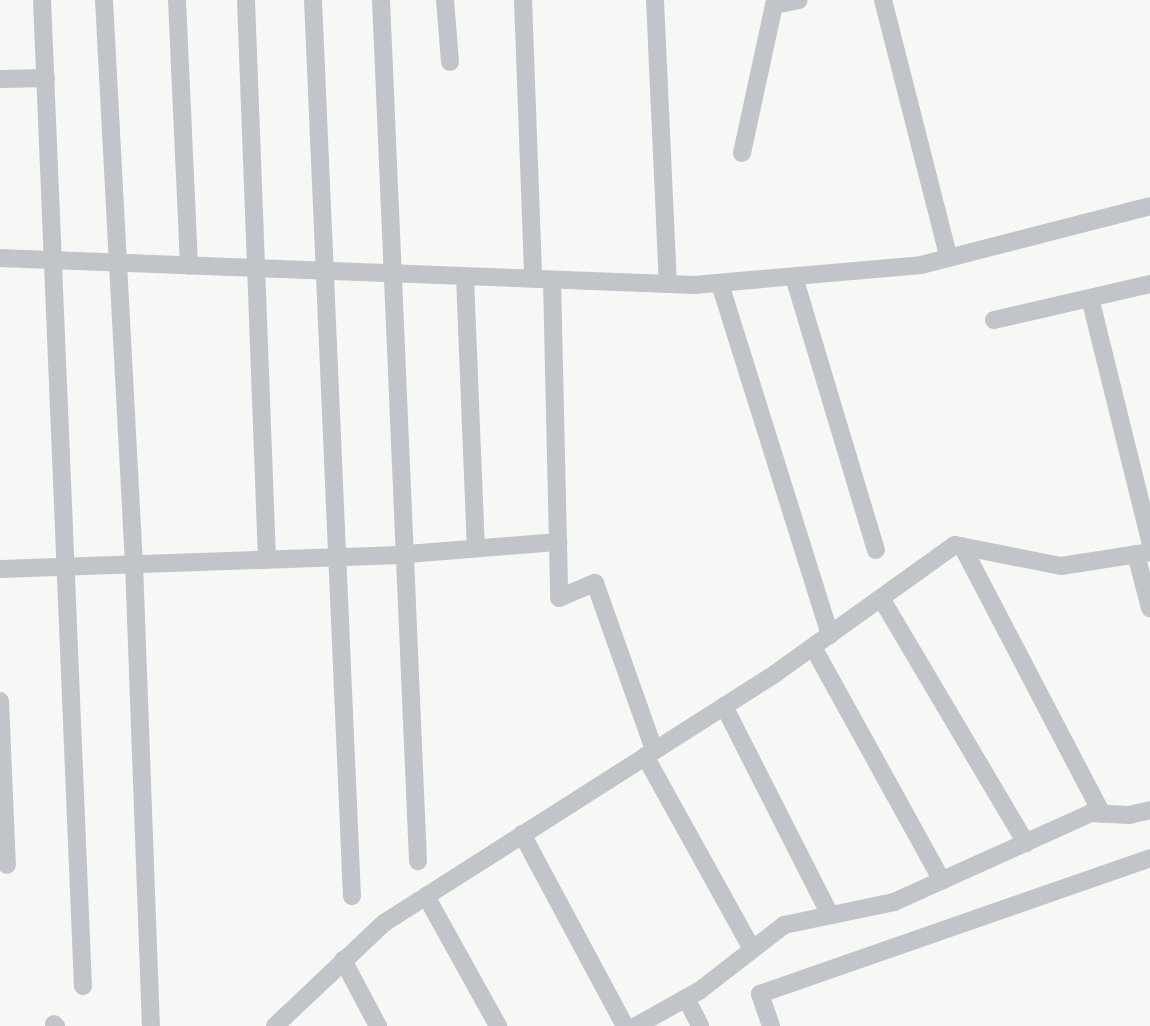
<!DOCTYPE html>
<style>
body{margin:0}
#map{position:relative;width:1150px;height:1026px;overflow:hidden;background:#f7f8f5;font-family:"Open Sans",sans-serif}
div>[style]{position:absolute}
.street>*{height:18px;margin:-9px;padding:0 9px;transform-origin:9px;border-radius:9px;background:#c1c4c8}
span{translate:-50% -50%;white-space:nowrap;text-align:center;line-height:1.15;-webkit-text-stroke:7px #fff;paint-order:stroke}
</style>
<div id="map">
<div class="street">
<div style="left:42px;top:0;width:987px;rotate:87.62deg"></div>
<div style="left:104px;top:0;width:565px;rotate:86.96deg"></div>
<div style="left:134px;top:564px;width:462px;rotate:87.9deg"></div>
<div style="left:177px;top:0;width:266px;rotate:87.4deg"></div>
<div style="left:246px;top:0;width:560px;rotate:87.85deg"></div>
<div style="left:313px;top:0;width:897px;rotate:87.51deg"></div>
<div style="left:381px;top:0;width:862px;rotate:87.54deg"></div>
<div style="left:445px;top:0;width:62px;rotate:85.4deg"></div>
<div style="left:523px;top:0;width:279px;rotate:87.9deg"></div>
<div style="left:655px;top:0;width:284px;rotate:87.4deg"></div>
<div style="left:883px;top:0;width:266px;rotate:75.7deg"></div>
<div style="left:0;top:79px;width:46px;rotate:-1.2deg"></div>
<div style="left:742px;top:153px;width:151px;rotate:-77.8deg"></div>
<div style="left:774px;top:5px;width:25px;rotate:-11deg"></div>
<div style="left:0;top:258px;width:695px;rotate:2.23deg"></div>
<div style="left:694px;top:285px;width:228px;rotate:-5deg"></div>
<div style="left:921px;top:265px;width:236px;rotate:-14.4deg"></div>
<div style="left:465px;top:277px;width:271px;rotate:87.7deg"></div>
<div style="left:794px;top:277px;width:285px;rotate:73.3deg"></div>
<div style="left:552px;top:280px;width:318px;rotate:88.7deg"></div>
<div style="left:559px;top:598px;width:39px;rotate:-23deg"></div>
<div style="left:595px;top:583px;width:177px;rotate:70.5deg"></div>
<div style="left:720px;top:284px;width:368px;rotate:72.6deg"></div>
<div style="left:1090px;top:298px;width:250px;rotate:76.1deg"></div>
<div style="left:994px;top:320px;width:160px;rotate:-13deg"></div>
<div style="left:962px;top:546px;width:302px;rotate:62.4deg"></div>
<div style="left:1136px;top:554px;width:56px;rotate:75.5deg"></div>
<div style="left:0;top:569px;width:395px;rotate:-2deg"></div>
<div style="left:395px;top:555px;width:164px;rotate:-4.6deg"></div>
<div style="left:881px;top:598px;width:285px;rotate:59.4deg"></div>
<div style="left:813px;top:647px;width:267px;rotate:61.1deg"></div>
<div style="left:0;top:701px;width:164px;rotate:87.6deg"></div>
<div style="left:724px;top:706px;width:234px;rotate:63.1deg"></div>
<div style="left:645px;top:756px;width:221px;rotate:61deg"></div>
<div style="left:522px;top:834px;width:218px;rotate:61.8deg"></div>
<div style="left:426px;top:896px;width:149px;rotate:61deg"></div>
<div style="left:343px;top:960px;width:75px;rotate:62.1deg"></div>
<div style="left:686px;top:998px;width:31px;rotate:63deg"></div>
<div style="left:54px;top:1024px;width:3px;rotate:45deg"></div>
<div style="left:275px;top:1026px;width:150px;rotate:-43.4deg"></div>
<div style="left:384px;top:923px;width:465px;rotate:-32.5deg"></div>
<div style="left:776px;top:673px;width:220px;rotate:-35.6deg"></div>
<div style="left:955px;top:545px;width:108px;rotate:11.2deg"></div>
<div style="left:1061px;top:566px;width:90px;rotate:-8.9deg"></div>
<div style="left:636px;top:1026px;width:72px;rotate:-29.1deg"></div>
<div style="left:699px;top:991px;width:108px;rotate:-37.8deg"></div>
<div style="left:784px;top:925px;width:112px;rotate:-11.8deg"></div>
<div style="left:894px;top:902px;width:216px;rotate:-24.3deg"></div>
<div style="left:1091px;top:813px;width:38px;rotate:3deg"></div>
<div style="left:1129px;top:815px;width:22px;rotate:-13deg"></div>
<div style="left:771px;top:1026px;width:34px;rotate:-109deg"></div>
<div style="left:760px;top:994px;width:413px;rotate:-19.2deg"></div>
</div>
</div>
